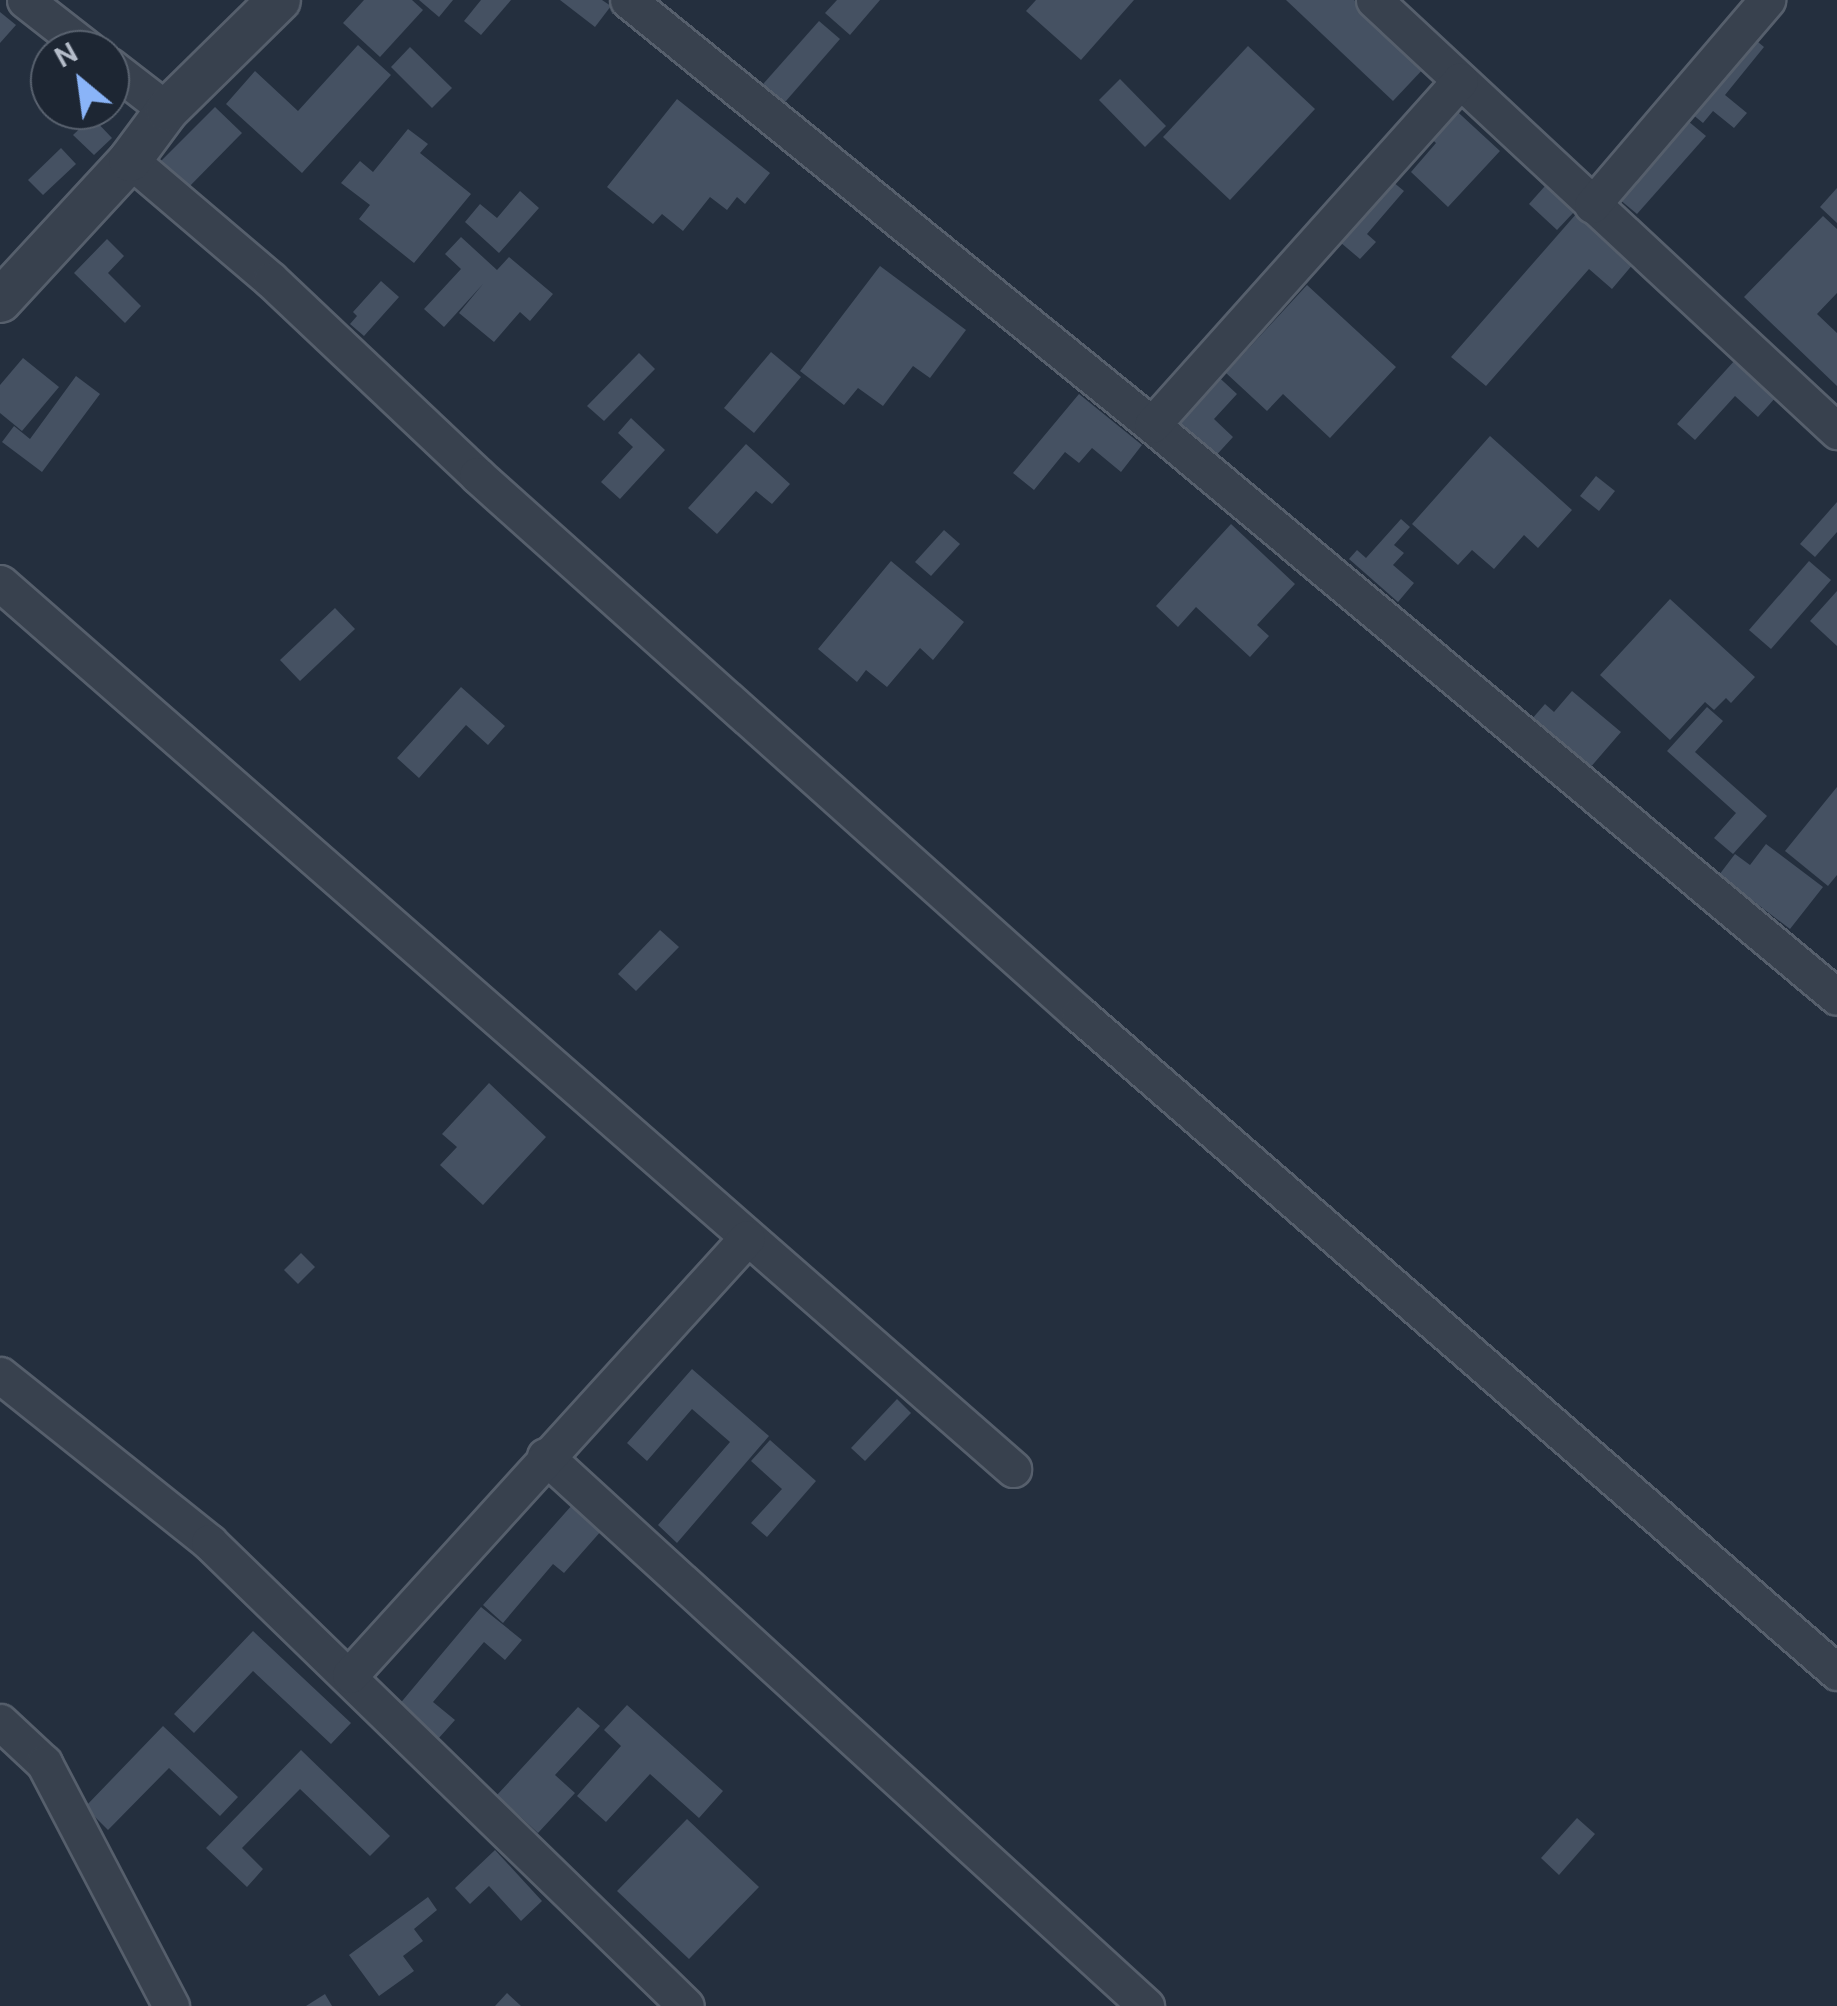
<!DOCTYPE html>
<style>
body{margin:0}
#map{position:relative;width:1837px;height:2006px;overflow:hidden;background:#242f3e;font-family:"DM Sans",sans-serif}
div>[style]{position:absolute}
.building>*{inset:0;background:#455162}
.roads{filter:drop-shadow(2px 0 #565f6c) drop-shadow(-2px 0 #565f6c) drop-shadow(0 2px #565f6c) drop-shadow(0 -2px #565f6c)}
.minor>*{height:35px;margin:-17.5px;padding:0 17.5px;transform-origin:17.5px;border-radius:17.5px;background:#38414e}
.tertiary>*{height:42px;margin:-21px;padding:0 21px;transform-origin:21px;border-radius:21px;background:#38414e}
span{translate:-50% -50%;white-space:nowrap;text-align:center;line-height:1.15;-webkit-text-stroke:10px #1d2633;paint-order:stroke}
.north{position:absolute;left:30px;top:30px;width:100px;height:100px;box-sizing:border-box;background:#1d2633;border:2px solid #59626f;border-radius:50%;rotate:331deg;font-size:28px;font-weight:700;line-height:40px;text-align:center;color:#b4bcc9}
.north::after{content:'';display:block;margin:auto;width:35px;height:45px;background:#8ab4f8;clip-path:polygon(50% 0,100% 100%,50% 72%,0 100%)}
</style>
<div id="map">
<div class="building">
<div style="clip-path:polygon(364px 0,412px 0,423px 10px,380px 57px,343px 23px)"></div>
<div style="clip-path:polygon(419px 0,453px 0,439px 17px)"></div>
<div style="clip-path:polygon(481px 0,511px 0,481px 35px,464px 21px)"></div>
<div style="clip-path:polygon(560px 0,602px 0,611px 6px,595px 27px)"></div>
<div style="clip-path:polygon(837px 0,880px 0,850px 35px,825px 13px)"></div>
<div style="clip-path:polygon(1036px 0,1134px 0,1081px 60px,1026px 11px)"></div>
<div style="clip-path:polygon(1286px 0,1354px 0,1425px 67px,1393px 101px)"></div>
<div style="clip-path:polygon(0 12px,16px 25px,0 43px)"></div>
<div style="clip-path:polygon(819px 21px,840px 39px,779px 109px,757px 91px)"></div>
<div style="clip-path:polygon(1747px 33px,1764px 47px,1725px 95px,1747px 113px,1734px 128px,1713px 111px,1703px 123px,1686px 109px)"></div>
<div style="clip-path:polygon(358px 45px,391px 75px,302px 173px,226px 104px,255px 71px,298px 111px)"></div>
<div style="clip-path:polygon(1248px 46px,1315px 109px,1230px 200px,1163px 137px)"></div>
<div style="clip-path:polygon(410px 47px,452px 88px,432px 108px,391px 67px)"></div>
<div style="clip-path:polygon(1120px 79px,1166px 126px,1145px 147px,1099px 100px)"></div>
<div style="clip-path:polygon(677px 99px,770px 173px,745px 204px,737px 197px,727px 210px,710px 197px,683px 231px,662px 214px,653px 224px,607px 187px)"></div>
<div style="clip-path:polygon(1449px 104px,1500px 151px,1448px 207px,1411px 172px,1436px 143px,1423px 131px)"></div>
<div style="clip-path:polygon(215px 107px,242px 133px,183px 193px,156px 166px)"></div>
<div style="clip-path:polygon(1682px 116px,1706px 136px,1637px 214px,1613px 194px)"></div>
<div style="clip-path:polygon(92px 117px,112px 138px,94px 155px,73px 135px)"></div>
<div style="clip-path:polygon(408px 129px,428px 144px,420px 153px,471px 194px,414px 263px,359px 219px,370px 205px,341px 183px,360px 161px,373px 172px)"></div>
<div style="clip-path:polygon(61px 148px,76px 164px,43px 195px,28px 180px)"></div>
<div style="clip-path:polygon(1387px 177px,1404px 191px,1367px 234px,1376px 242px,1360px 259px,1334px 237px)"></div>
<div style="clip-path:polygon(1545px 186px,1574px 212px,1557px 230px,1529px 204px)"></div>
<div style="clip-path:polygon(1837px 188px,1837px 223px,1820px 207px)"></div>
<div style="clip-path:polygon(520px 191px,539px 208px,499px 253px,465px 222px,480px 204px,497px 218px)"></div>
<div style="clip-path:polygon(1577px 213px,1634px 263px,1612px 289px,1589px 269px,1486px 386px,1451px 357px)"></div>
<div style="clip-path:polygon(1823px 216px,1837px 229px,1837px 293px,1817px 314px,1837px 333px,1837px 386px,1744px 297px)"></div>
<div style="clip-path:polygon(461px 237px,497px 270px,509px 257px,553px 294px,530px 321px,520px 312px,494px 342px,459px 313px,483px 284px,444px 327px,424px 309px,461px 269px,445px 254px)"></div>
<div style="clip-path:polygon(107px 239px,124px 256px,108px 273px,141px 306px,125px 323px,74px 273px)"></div>
<div style="clip-path:polygon(880px 266px,966px 330px,930px 378px,913px 366px,883px 406px,858px 388px,844px 405px,800px 371px)"></div>
<div style="clip-path:polygon(381px 281px,399px 297px,364px 336px,350px 324px,357px 316px,353px 312px)"></div>
<div style="clip-path:polygon(1307px 285px,1396px 367px,1330px 438px,1283px 394px,1267px 411px,1226px 373px)"></div>
<div style="clip-path:polygon(771px 352px,801px 377px,754px 433px,724px 408px)"></div>
<div style="clip-path:polygon(639px 353px,655px 369px,604px 421px,587px 406px)"></div>
<div style="clip-path:polygon(23px 358px,59px 387px,22px 431px,0 413px,0 385px)"></div>
<div style="clip-path:polygon(1736px 359px,1777px 396px,1758px 417px,1735px 396px,1695px 440px,1677px 424px)"></div>
<div style="clip-path:polygon(1211px 370px,1237px 394px,1214px 419px,1233px 437px,1211px 461px,1165px 420px)"></div>
<div style="clip-path:polygon(76px 376px,100px 394px,42px 472px,2px 442px,14px 426px,30px 439px)"></div>
<div style="clip-path:polygon(1079px 394px,1142px 445px,1121px 472px,1092px 448px,1079px 463px,1065px 452px,1034px 490px,1013px 473px)"></div>
<div style="clip-path:polygon(631px 418px,665px 450px,620px 499px,601px 482px,633px 447px,618px 433px)"></div>
<div style="clip-path:polygon(1490px 436px,1572px 510px,1538px 548px,1524px 535px,1494px 569px,1472px 550px,1458px 565px,1412px 524px)"></div>
<div style="clip-path:polygon(746px 444px,790px 484px,772px 504px,756px 491px,717px 534px,688px 508px)"></div>
<div style="clip-path:polygon(1596px 476px,1615px 491px,1599px 511px,1580px 496px)"></div>
<div style="clip-path:polygon(1837px 502px,1837px 532px,1815px 557px,1800px 544px)"></div>
<div style="clip-path:polygon(1401px 519px,1410px 527px,1394px 545px,1404px 553px,1393px 565px,1414px 583px,1398px 602px,1349px 559px,1357px 550px,1366px 558px)"></div>
<div style="clip-path:polygon(1231px 524px,1295px 584px,1257px 625px,1269px 636px,1250px 657px,1196px 607px,1178px 627px,1156px 606px)"></div>
<div style="clip-path:polygon(944px 530px,960px 544px,931px 576px,915px 562px)"></div>
<div style="clip-path:polygon(891px 561px,964px 622px,933px 660px,920px 648px,887px 687px,866px 670px,857px 682px,818px 649px)"></div>
<div style="clip-path:polygon(1809px 561px,1831px 580px,1771px 649px,1749px 630px)"></div>
<div style="clip-path:polygon(1837px 591px,1837px 646px,1810px 621px)"></div>
<div style="clip-path:polygon(1670px 599px,1755px 677px,1731px 703px,1726px 698px,1714px 710px,1705px 702px,1670px 740px,1600px 675px)"></div>
<div style="clip-path:polygon(335px 608px,355px 629px,300px 681px,280px 660px)"></div>
<div style="clip-path:polygon(461px 687px,505px 726px,488px 745px,466px 725px,419px 778px,397px 758px)"></div>
<div style="clip-path:polygon(1572px 691px,1621px 732px,1589px 769px,1531px 720px,1545px 704px,1554px 712px)"></div>
<div style="clip-path:polygon(1707px 707px,1723px 721px,1695px 752px,1767px 816px,1733px 854px,1714px 838px,1736px 813px,1667px 751px)"></div>
<div style="clip-path:polygon(1837px 787px,1837px 875px,1828px 886px,1785px 851px)"></div>
<div style="clip-path:polygon(1766px 844px,1823px 887px,1790px 929px,1719px 875px,1735px 854px,1750px 865px)"></div>
<div style="clip-path:polygon(660px 930px,679px 947px,636px 991px,618px 974px)"></div>
<div style="clip-path:polygon(489px 1083px,546px 1137px,483px 1205px,440px 1165px,457px 1147px,442px 1134px)"></div>
<div style="clip-path:polygon(301px 1253px,315px 1267px,298px 1284px,284px 1270px)"></div>
<div style="clip-path:polygon(692px 1369px,769px 1436px,677px 1543px,658px 1525px,730px 1442px,692px 1409px,647px 1461px,627px 1443px)"></div>
<div style="clip-path:polygon(897px 1399px,911px 1413px,865px 1461px,851px 1448px)"></div>
<div style="clip-path:polygon(770px 1440px,816px 1481px,767px 1537px,751px 1523px,782px 1489px,751px 1461px)"></div>
<div style="clip-path:polygon(573px 1504px,602px 1530px,564px 1573px,553px 1564px,503px 1623px,483px 1605px)"></div>
<div style="clip-path:polygon(481px 1607px,522px 1640px,505px 1660px,484px 1642px,433px 1702px,455px 1720px,438px 1739px,398px 1706px)"></div>
<div style="clip-path:polygon(253px 1631px,351px 1723px,331px 1744px,253px 1671px,194px 1733px,174px 1714px)"></div>
<div style="clip-path:polygon(627px 1705px,723px 1791px,699px 1818px,650px 1774px,606px 1822px,577px 1796px,621px 1746px,604px 1730px)"></div>
<div style="clip-path:polygon(578px 1707px,600px 1726px,555px 1775px,575px 1793px,538px 1833px,497px 1795px)"></div>
<div style="clip-path:polygon(163px 1726px,238px 1797px,220px 1816px,169px 1768px,108px 1830px,85px 1807px)"></div>
<div style="clip-path:polygon(301px 1750px,390px 1836px,370px 1856px,300px 1789px,242px 1848px,263px 1869px,247px 1887px,206px 1848px)"></div>
<div style="clip-path:polygon(1577px 1818px,1595px 1834px,1559px 1875px,1541px 1858px)"></div>
<div style="clip-path:polygon(687px 1819px,759px 1887px,689px 1959px,617px 1891px)"></div>
<div style="clip-path:polygon(495px 1850px,542px 1901px,521px 1921px,489px 1886px,470px 1904px,455px 1888px)"></div>
<div style="clip-path:polygon(428px 1897px,437px 1910px,414px 1929px,423px 1941px,403px 1956px,414px 1971px,379px 1996px,349px 1955px)"></div>
<div style="clip-path:polygon(507px 1993px,521px 2006px,495px 2006px)"></div>
<div style="clip-path:polygon(325px 1994px,332px 2006px,306px 2006px)"></div>
</div>
<div class="roads">
<div class="minor">
<div style="left:25px;top:0;width:81px;rotate:38deg"></div>
<div style="left:628px;top:0;width:675px;rotate:39.04deg"></div>
<div style="left:1152px;top:425px;width:892px;rotate:39.86deg"></div>
<div style="left:1374px;top:0;width:633px;rotate:42.95deg"></div>
<div style="left:110px;top:66px;width:72px;rotate:37.7deg"></div>
<div style="left:130px;top:160px;width:185px;rotate:40.4deg"></div>
<div style="left:271px;top:280px;width:284px;rotate:43.4deg"></div>
<div style="left:477px;top:475px;width:808px;rotate:41.84deg"></div>
<div style="left:1079px;top:1014px;width:1004px;rotate:40.96deg"></div>
<div style="left:1592px;top:205px;width:270px;rotate:-49.5deg"></div>
<div style="left:1152px;top:425px;width:462px;rotate:-48.2deg"></div>
<div style="left:0;top:583px;width:1346px;rotate:41.17deg"></div>
<div style="left:0;top:1375px;width:268px;rotate:38.6deg"></div>
<div style="left:209px;top:1542px;width:665px;rotate:44.21deg"></div>
<div style="left:545px;top:1456px;width:815px;rotate:42.46deg"></div>
<div style="left:350px;top:1675px;width:590px;rotate:-47.75deg"></div>
<div style="left:0;top:1722px;width:60px;rotate:43deg"></div>
<div style="left:44px;top:1763px;width:274px;rotate:62.4deg"></div>
</div>
<div class="tertiary">
<div style="left:0;top:301px;width:192px;rotate:-47.3deg"></div>
<div style="left:130px;top:160px;width:62px;rotate:-53.5deg"></div>
<div style="left:167px;top:110px;width:157px;rotate:-44.5deg"></div>
</div>
</div>
<div class="north">N</div>
</div>
